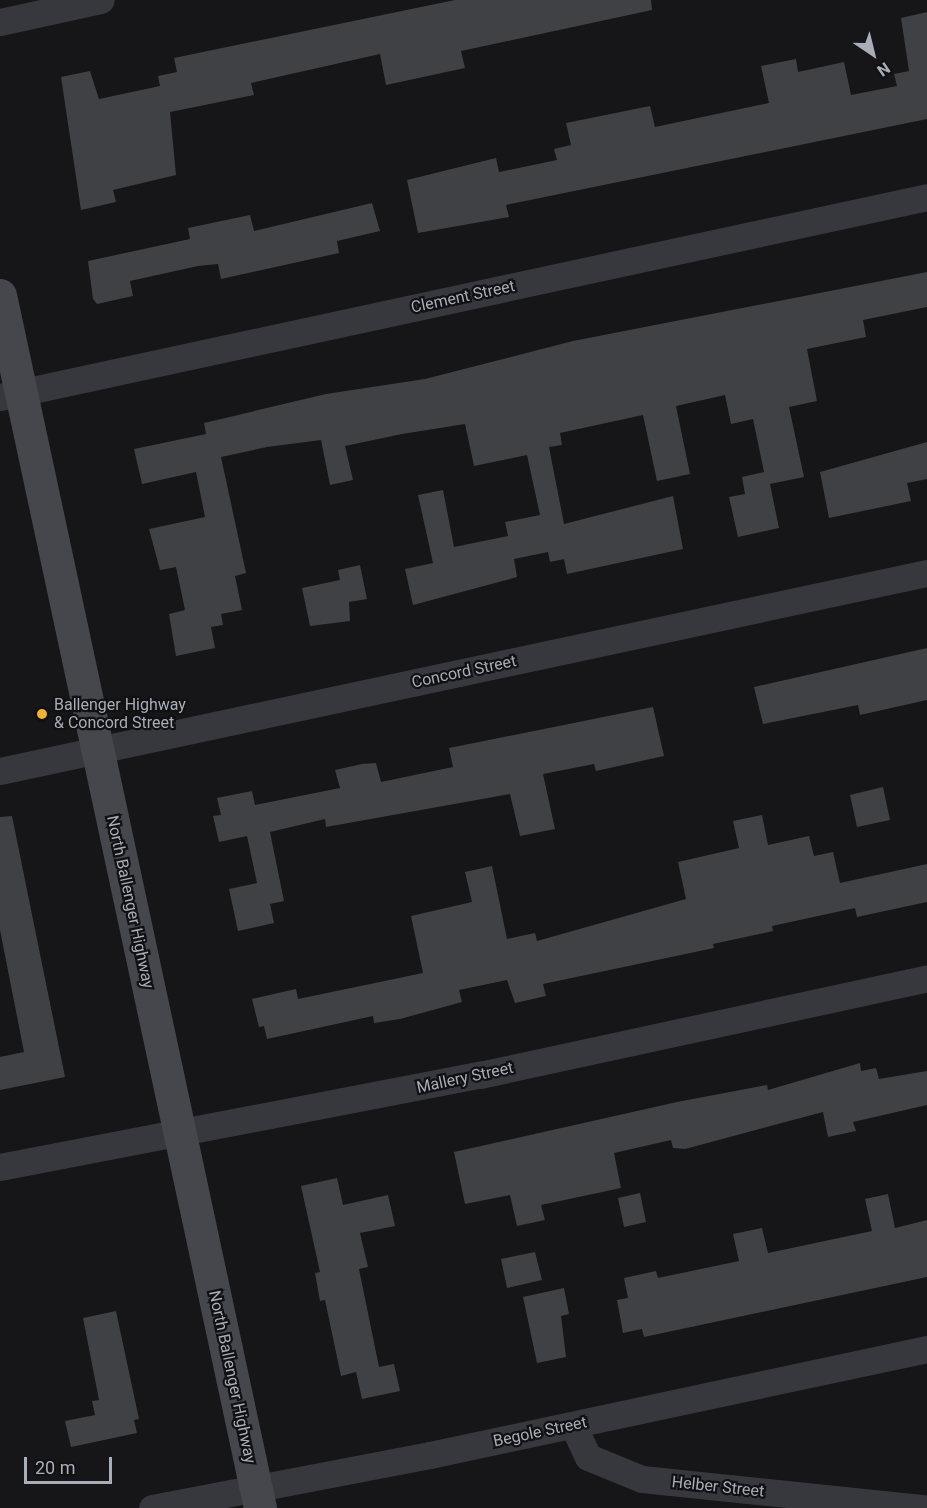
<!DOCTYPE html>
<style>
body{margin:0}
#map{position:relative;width:927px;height:1508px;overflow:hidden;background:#161618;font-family:Roboto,sans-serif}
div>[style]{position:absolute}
.building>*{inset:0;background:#404145}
.minor>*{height:27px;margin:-13.5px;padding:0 13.5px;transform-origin:13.5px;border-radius:13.5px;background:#37383d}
.secondary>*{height:33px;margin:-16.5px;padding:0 16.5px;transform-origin:16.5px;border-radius:16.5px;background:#45474d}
.dots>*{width:16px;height:16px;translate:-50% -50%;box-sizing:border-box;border:3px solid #111113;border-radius:50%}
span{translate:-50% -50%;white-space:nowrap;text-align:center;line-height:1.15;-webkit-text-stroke:4.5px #111113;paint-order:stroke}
.street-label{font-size:16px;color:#a8adb8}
.poi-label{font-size:16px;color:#a8adb8}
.left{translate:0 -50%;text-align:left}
.north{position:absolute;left:843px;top:24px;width:60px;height:60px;-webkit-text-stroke:4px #111113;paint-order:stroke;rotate:145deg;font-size:16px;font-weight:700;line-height:24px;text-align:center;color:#a8adb8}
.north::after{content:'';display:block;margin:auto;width:21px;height:27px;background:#a8adb8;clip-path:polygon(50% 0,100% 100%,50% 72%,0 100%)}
.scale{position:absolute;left:24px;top:1457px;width:88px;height:27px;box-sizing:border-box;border:3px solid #a8adb8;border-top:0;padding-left:8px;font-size:18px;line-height:21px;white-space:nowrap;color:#a8adb8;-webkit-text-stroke:4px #111113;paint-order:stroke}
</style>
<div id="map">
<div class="building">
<div style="clip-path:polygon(455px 0,651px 0,652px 10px,461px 51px,465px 68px,386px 85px,380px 54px,251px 83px,254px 95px,170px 112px,176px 175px,113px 190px,116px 202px,81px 210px,61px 77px,90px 71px,99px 99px,160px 86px,158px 76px,177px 72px,174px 58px)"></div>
<div style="clip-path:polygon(927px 12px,927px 119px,506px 205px,509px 217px,418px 233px,407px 180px,496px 158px,499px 172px,557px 160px,554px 149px,571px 145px,566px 123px,650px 106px,655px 127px,769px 103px,761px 66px,796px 59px,798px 72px,844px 62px,851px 95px,897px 86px,894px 74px,909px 71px,901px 18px)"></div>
<div style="clip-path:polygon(372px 203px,380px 231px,337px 241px,339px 253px,221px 279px,218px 264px,198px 266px,130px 281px,133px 296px,97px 304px,93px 299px,88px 261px,190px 239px,188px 228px,250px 215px,254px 231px)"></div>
<div style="clip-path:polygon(927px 272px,927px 307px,863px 320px,866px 337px,807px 349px,817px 401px,789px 407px,804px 477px,770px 484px,779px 528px,738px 537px,729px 497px,745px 494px,742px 477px,764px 472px,753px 419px,731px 424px,725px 395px,676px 406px,690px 474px,657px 481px,643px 415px,560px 433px,562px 445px,549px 447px,564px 524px,673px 496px,683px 549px,567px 574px,564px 559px,550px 562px,548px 552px,514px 559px,517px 577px,413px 605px,405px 569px,433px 563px,418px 495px,443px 490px,454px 547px,508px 536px,505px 522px,540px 515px,527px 455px,474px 466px,465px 424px,402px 434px,345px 446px,353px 480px,330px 485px,321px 440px,267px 447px,221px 457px,246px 573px,235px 576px,242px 610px,221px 614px,223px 625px,211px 627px,215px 648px,176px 656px,169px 614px,185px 610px,176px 567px,160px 570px,149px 529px,205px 517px,196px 472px,142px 484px,134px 449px,206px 434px,204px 423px,326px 394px,425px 379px,573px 341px)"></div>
<div style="clip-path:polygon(927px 442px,927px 479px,907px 483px,911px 501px,829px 518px,820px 472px)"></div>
<div style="clip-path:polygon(360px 565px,367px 599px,349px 602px,350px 621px,310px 626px,302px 588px,340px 580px,338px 570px)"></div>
<div style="clip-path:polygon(927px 648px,927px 700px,860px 715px,858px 705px,763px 724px,754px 687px)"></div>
<div style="clip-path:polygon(653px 707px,664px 756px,596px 771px,594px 764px,543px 774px,555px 829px,520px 836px,510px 794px,326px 827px,325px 819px,270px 832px,284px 901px,270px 904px,274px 923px,238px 931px,229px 889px,257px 883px,247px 836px,219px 842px,213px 816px,221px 815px,217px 798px,252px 791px,255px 805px,340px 788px,335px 770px,362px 764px,376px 763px,381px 782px,453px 767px,449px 748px)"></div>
<div style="clip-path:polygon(883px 787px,890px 820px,857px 827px,850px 795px)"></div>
<div style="clip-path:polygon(762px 815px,768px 845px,809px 836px,814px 856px,833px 852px,840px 883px,927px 864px,927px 902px,857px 917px,855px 908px,772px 926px,773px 931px,713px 944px,714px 948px,543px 984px,546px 996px,515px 1003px,507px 980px,459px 990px,462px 1002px,400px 1019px,374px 1023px,373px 1016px,267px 1039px,264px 1026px,259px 1027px,252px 999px,296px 989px,298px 999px,423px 973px,411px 916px,472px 902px,465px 872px,492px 866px,507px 939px,535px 933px,537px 941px,686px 899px,678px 862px,739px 848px,733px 821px)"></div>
<div style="clip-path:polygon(12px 816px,65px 1077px,0 1090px,0 1057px,24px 1052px,0 930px,0 817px)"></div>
<div style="clip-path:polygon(860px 1063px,861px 1071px,876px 1068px,879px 1079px,927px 1071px,927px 1105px,853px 1122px,856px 1131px,828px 1137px,823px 1112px,685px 1149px,673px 1148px,671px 1140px,614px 1153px,621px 1188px,541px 1205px,545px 1220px,517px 1226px,510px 1195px,465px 1204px,454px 1152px,677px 1102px,767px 1085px,768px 1090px)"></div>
<div style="clip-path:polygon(337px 1178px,343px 1205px,388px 1195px,395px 1226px,360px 1233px,368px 1267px,359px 1269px,379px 1367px,394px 1364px,400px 1391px,362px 1399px,356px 1372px,341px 1376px,325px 1300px,320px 1301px,315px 1273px,320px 1272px,301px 1186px)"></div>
<div style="clip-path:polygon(640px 1193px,646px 1222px,624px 1227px,618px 1198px)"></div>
<div style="clip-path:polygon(888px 1194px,895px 1228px,927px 1220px,927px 1277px,644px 1337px,642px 1329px,623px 1333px,617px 1300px,628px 1298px,624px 1278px,656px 1271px,658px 1278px,739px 1261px,733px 1234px,762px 1228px,768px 1253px,872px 1231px,865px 1199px)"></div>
<div style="clip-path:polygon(535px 1252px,542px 1280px,507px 1288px,501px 1259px)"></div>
<div style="clip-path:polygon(564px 1288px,569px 1314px,561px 1316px,566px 1357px,537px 1363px,523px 1297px)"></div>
<div style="clip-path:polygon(116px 1311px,139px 1419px,134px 1420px,137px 1433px,71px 1447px,65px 1421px,95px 1415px,92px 1401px,99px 1400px,83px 1318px)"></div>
</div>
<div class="minor">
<div style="left:0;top:22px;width:103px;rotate:-12.3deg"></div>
<div style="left:0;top:397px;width:948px;rotate:-12.17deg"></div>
<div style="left:0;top:771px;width:948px;rotate:-12.06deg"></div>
<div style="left:0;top:1167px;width:489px;rotate:-10.9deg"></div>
<div style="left:480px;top:1075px;width:457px;rotate:-12.2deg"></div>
<div style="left:573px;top:1425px;width:35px;rotate:65deg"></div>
<div style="left:588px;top:1457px;width:58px;rotate:22.2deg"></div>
<div style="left:642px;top:1479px;width:283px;rotate:5.9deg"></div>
<div style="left:152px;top:1508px;width:283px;rotate:-10.8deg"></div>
<div style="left:430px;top:1455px;width:508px;rotate:-12.04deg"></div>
</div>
<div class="secondary">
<div style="left:0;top:295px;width:1241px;rotate:77.9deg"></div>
</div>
<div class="dots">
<div style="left:42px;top:714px;background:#f2b134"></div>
</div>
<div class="street-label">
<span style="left:463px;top:297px;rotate:-12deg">Clement Street</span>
<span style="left:464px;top:672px;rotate:-12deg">Concord Street</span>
<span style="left:130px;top:902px;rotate:78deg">North Ballenger Highway</span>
<span style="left:465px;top:1078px;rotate:-12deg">Mallery Street</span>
<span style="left:232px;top:1377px;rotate:78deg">North Ballenger Highway</span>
<span style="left:540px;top:1432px;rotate:-12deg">Begole Street</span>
<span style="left:718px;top:1487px;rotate:6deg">Helber Street</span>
</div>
<div class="poi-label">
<span class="left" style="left:54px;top:714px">Ballenger Highway<br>&amp; Concord Street</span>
</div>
<div class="north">N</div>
<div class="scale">20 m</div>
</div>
